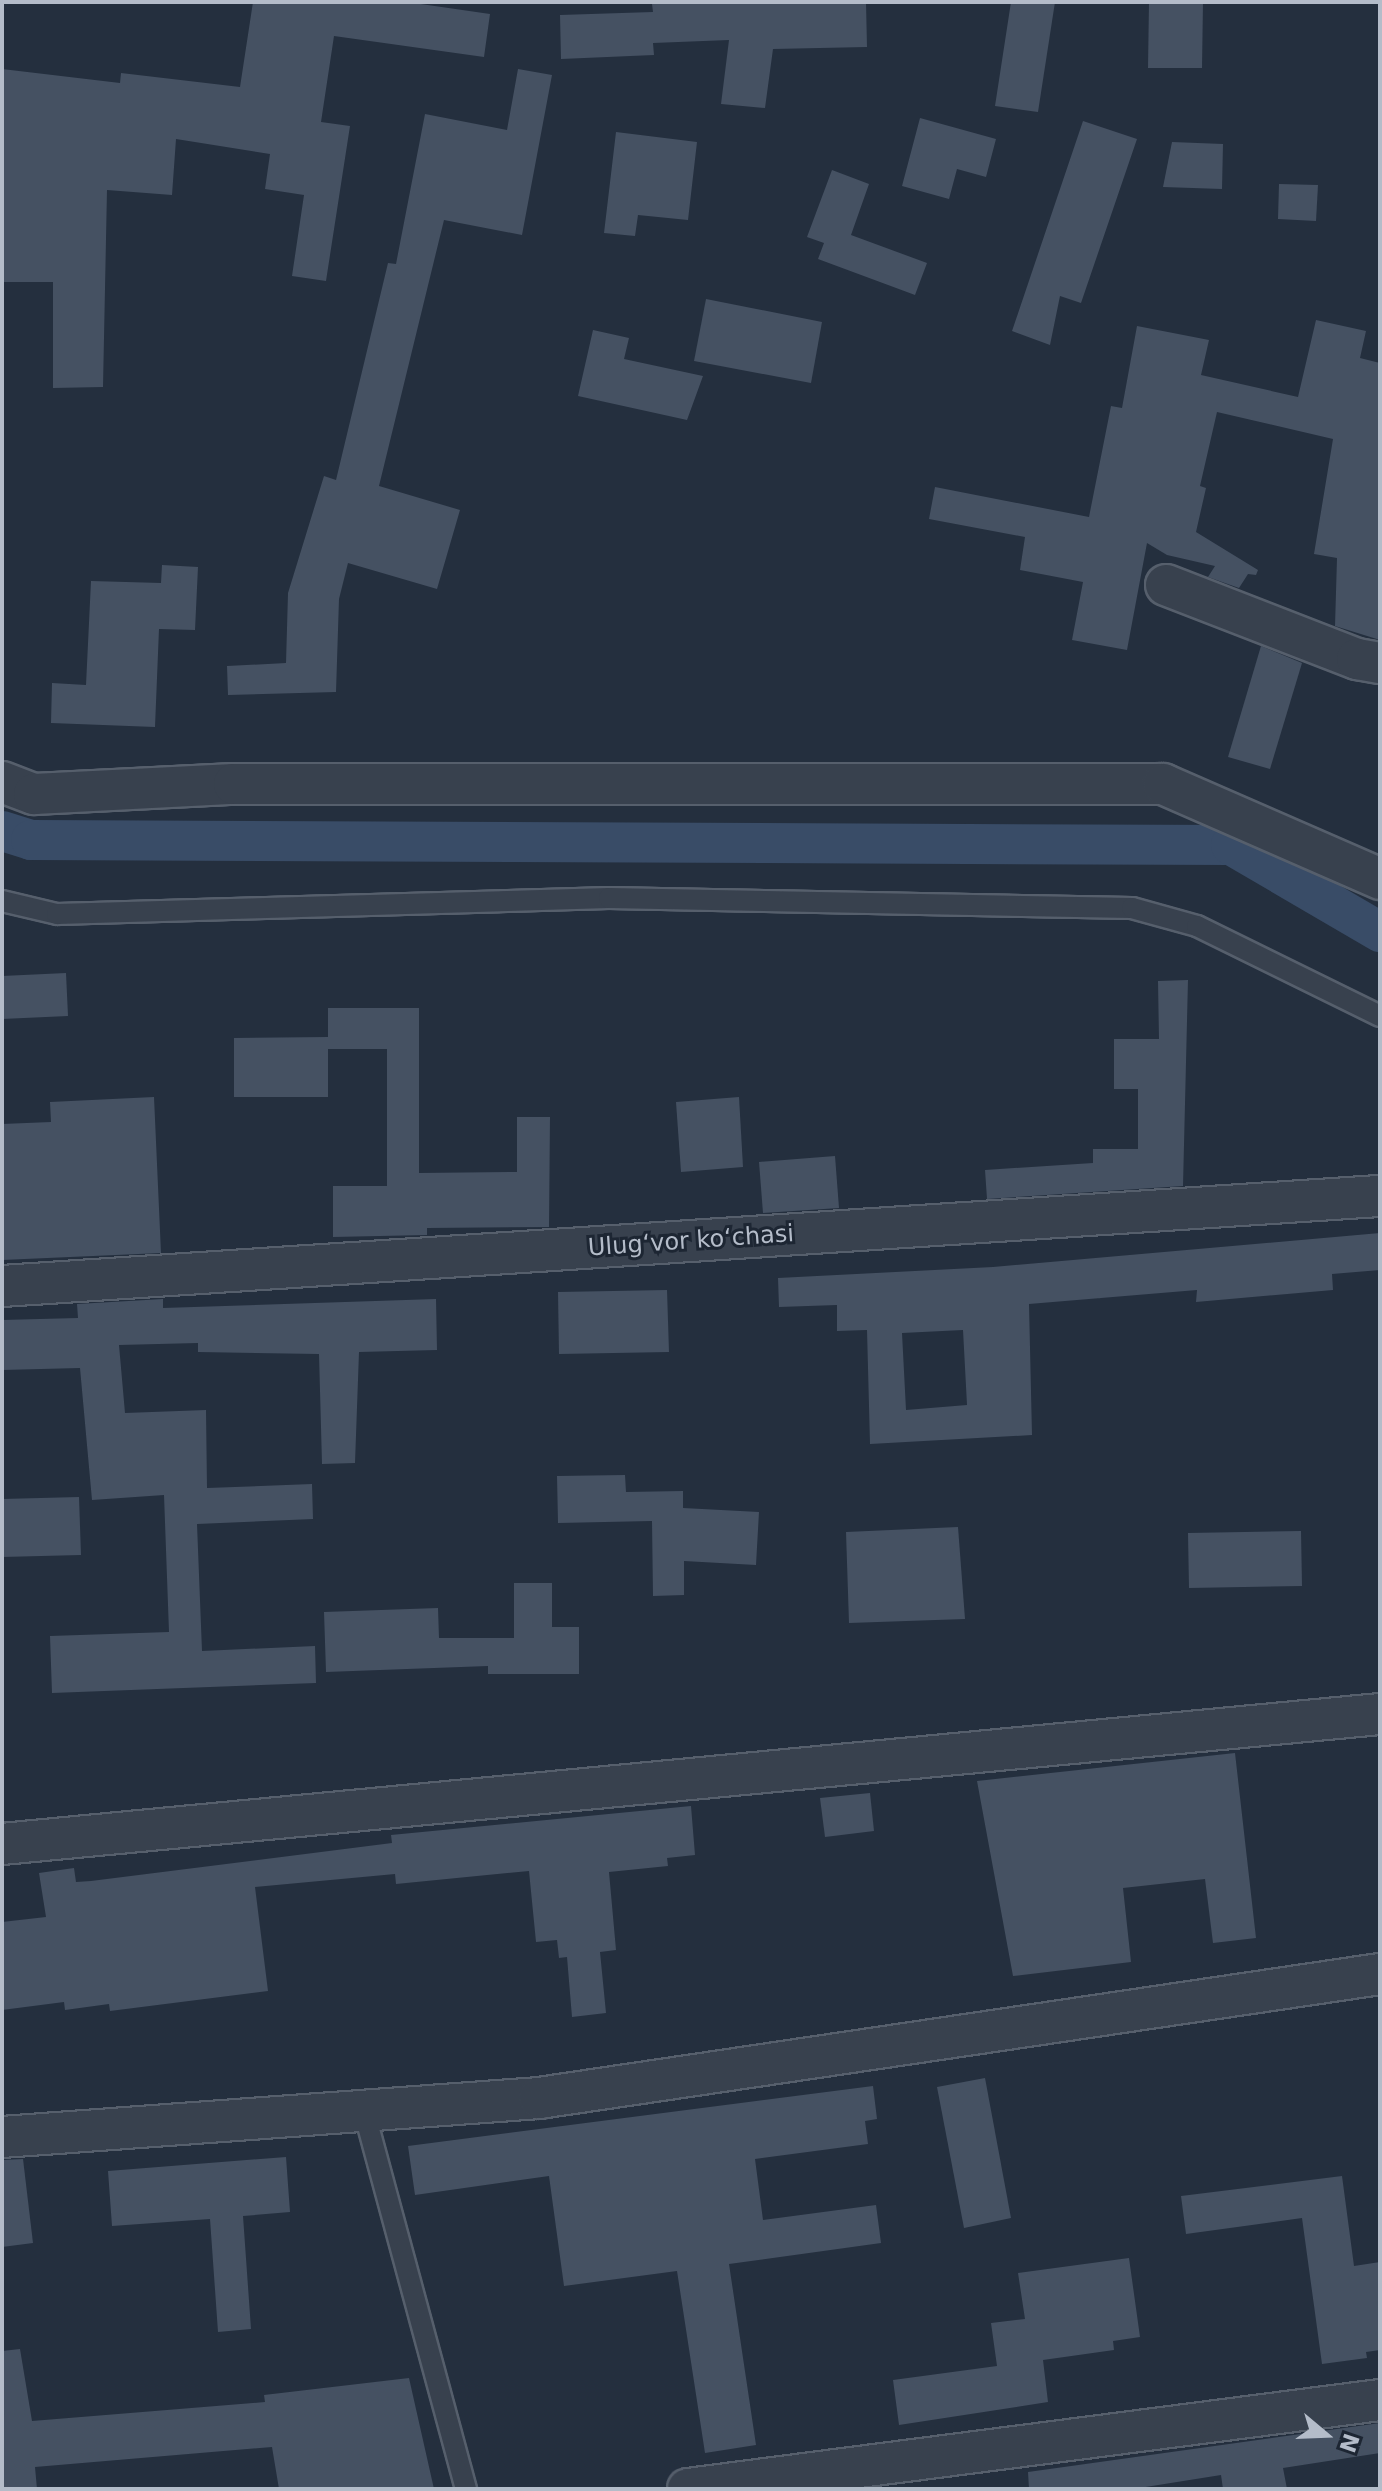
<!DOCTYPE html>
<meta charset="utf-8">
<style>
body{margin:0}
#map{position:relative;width:1382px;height:2491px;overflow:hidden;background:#242f3e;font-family:"DejaVu Sans",sans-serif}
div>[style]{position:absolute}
.canal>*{height:40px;margin:-20px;padding:0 20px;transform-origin:20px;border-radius:20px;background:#394c67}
.building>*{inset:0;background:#455162}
.roads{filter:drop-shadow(2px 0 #565f6c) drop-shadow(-2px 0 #565f6c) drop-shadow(0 2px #565f6c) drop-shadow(0 -2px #565f6c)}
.lane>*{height:20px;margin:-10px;padding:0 10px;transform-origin:10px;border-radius:10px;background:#38414e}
.street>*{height:40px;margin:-20px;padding:0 20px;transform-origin:20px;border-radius:20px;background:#38414e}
span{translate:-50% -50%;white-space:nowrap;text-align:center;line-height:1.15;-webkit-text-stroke:6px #1d2633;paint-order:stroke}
.street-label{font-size:24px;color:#b4bcc9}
.frame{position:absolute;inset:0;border:4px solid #b4bcc9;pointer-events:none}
.north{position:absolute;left:1286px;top:2395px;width:80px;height:80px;-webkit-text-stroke:6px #1d2633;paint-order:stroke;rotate:109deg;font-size:22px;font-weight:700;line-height:32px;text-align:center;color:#b4bcc9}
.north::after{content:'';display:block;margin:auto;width:28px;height:36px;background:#b4bcc9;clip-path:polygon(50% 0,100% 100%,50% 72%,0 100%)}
</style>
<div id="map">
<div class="canal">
<div style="left:2px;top:831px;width:30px;rotate:17deg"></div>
<div style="left:31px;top:840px;width:1200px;rotate:0.24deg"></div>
<div style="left:1231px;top:845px;width:173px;rotate:30.3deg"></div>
</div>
<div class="building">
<div style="clip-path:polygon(253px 2px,407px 2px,490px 14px,484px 57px,334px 36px,321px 122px,350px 126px,326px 281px,292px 276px,304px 195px,265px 189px,270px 154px,176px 139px,172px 195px,107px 190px,103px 387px,53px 388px,53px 282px,2px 282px,2px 69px,120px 83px,121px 73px,240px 87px)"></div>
<div style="clip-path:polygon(866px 2px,867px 47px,773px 49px,765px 108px,721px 104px,729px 40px,653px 43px,654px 55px,561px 59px,560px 15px,653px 12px,652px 4px)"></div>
<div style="clip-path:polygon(1011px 2px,1055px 2px,1038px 112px,995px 106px)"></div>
<div style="clip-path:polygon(1149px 2px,1203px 2px,1202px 68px,1148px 68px)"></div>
<div style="clip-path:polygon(518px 69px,552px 75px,522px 235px,444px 220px,379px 486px,460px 510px,437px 589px,348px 563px,339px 599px,336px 692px,228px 695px,227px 666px,286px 663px,288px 593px,324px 476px,336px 480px,388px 263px,396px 264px,425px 114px,507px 130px)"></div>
<div style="clip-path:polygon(920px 118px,996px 139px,986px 177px,957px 169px,949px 199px,902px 186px)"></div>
<div style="clip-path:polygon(1083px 121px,1137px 139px,1081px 303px,1060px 296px,1050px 345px,1012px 331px)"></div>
<div style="clip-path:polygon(616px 132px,697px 142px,688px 220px,638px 215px,635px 236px,604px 233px)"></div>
<div style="clip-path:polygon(1172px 142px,1223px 144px,1222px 189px,1163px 187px)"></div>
<div style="clip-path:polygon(832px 170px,869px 184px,851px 235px,927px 263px,915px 295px,818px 259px,824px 243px,807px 237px)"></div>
<div style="clip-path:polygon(1279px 184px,1318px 185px,1316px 221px,1278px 219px)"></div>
<div style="clip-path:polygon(706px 299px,822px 322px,811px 383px,694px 361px)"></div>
<div style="clip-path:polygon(1316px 320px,1366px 331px,1360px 358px,1380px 363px,1380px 640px,1335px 626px,1337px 558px,1314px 554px,1333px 439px,1217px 412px,1200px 486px,1206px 488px,1196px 532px,1258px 570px,1256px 575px,1248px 574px,1239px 588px,1208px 577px,1215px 566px,1167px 555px,1147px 543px,1127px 650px,1072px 640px,1083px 582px,1020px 570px,1025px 537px,929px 519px,935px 487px,1089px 517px,1111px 406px,1122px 408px,1137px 326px,1209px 340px,1201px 375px,1298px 397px)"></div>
<div style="clip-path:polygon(593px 330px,629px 338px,624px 359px,703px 376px,687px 420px,578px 396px)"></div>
<div style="clip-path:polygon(162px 565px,198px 567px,195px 630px,159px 629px,155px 727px,51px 723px,52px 683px,86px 685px,91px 581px,161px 583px)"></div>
<div style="clip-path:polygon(1261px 646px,1302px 663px,1270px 769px,1228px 757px)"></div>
<div style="clip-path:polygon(66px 973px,68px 1016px,2px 1019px,2px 976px)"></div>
<div style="clip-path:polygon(1188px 980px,1183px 1186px,987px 1199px,985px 1170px,1093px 1163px,1093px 1149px,1138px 1149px,1138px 1089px,1114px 1089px,1114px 1039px,1159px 1039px,1158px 981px)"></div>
<div style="clip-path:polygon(328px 1008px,419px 1008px,419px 1173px,517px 1172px,517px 1117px,550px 1117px,549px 1227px,427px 1228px,427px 1235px,333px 1237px,333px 1186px,387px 1186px,387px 1049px,328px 1049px)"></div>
<div style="clip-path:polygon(328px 1037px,328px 1097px,234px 1097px,234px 1038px)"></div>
<div style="clip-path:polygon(154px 1097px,161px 1253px,2px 1260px,2px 1124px,51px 1122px,50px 1102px)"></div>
<div style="clip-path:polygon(739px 1097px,743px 1167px,681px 1172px,676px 1102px)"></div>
<div style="clip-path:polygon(835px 1156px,839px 1208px,763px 1213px,759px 1162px)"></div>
<div style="clip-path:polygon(evenodd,1380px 1233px,1380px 1270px,1332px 1274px,1333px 1290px,1196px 1302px,1197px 1290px,1029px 1304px,1032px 1435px,870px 1444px,867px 1330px,837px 1331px,837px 1305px,779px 1307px,778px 1278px,993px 1267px,1380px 1233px,963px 1330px,967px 1405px,906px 1410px,902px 1333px,963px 1330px)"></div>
<div style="clip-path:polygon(667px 1290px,669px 1352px,559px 1354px,558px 1292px)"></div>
<div style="clip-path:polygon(163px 1299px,163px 1308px,436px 1299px,437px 1350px,359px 1352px,355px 1463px,322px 1464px,319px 1354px,198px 1352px,198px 1343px,119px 1345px,125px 1413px,206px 1410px,207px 1488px,312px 1484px,313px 1519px,197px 1524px,202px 1651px,315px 1646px,316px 1683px,52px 1693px,50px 1636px,169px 1632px,164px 1495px,92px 1500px,80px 1368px,2px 1370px,2px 1320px,78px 1318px,77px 1304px)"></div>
<div style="clip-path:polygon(625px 1475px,626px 1492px,683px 1491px,683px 1508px,759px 1512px,756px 1565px,684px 1561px,684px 1595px,653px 1596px,652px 1521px,558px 1523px,557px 1476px)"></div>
<div style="clip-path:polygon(79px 1497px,81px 1555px,2px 1557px,2px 1499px)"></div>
<div style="clip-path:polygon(958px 1527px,965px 1619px,849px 1623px,846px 1532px)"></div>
<div style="clip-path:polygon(1301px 1531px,1302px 1586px,1189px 1588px,1188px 1533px)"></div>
<div style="clip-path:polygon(514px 1583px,552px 1583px,552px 1627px,579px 1627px,579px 1674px,488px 1674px,488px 1666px,326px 1672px,324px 1612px,438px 1608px,439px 1638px,514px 1638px)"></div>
<div style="clip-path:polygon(1235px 1753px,1256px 1938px,1213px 1943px,1205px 1879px,1123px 1888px,1131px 1962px,1013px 1976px,977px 1781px)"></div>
<div style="clip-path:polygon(870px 1793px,874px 1831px,825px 1837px,820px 1798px)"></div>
<div style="clip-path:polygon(691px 1806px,695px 1855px,667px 1858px,668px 1866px,609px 1872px,616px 1950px,600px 1952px,606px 2013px,572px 2017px,567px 1957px,559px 1958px,557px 1940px,536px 1942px,529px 1871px,396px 1884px,395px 1874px,255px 1887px,268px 1991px,110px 2011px,109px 2004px,65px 2010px,64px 2002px,2px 2010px,2px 1922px,46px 1917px,39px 1873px,74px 1868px,76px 1882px,91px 1881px,392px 1843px,391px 1835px)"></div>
<div style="clip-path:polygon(985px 2078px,1011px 2218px,964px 2228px,937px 2087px)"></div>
<div style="clip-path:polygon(873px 2086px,877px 2119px,865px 2121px,868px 2144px,755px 2159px,763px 2220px,876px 2205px,881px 2243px,729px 2264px,756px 2445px,705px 2453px,677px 2271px,564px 2286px,549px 2176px,415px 2195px,408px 2146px)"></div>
<div style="clip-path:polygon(286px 2157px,290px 2212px,243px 2216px,251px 2329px,218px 2332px,210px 2219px,112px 2226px,108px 2171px)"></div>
<div style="clip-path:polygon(23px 2159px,33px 2243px,2px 2247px,2px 2160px)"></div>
<div style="clip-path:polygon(1342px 2176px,1354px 2266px,1380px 2262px,1380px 2350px,1366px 2352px,1367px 2358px,1322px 2364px,1302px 2218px,1186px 2234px,1181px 2196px)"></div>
<div style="clip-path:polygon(1129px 2258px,1140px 2337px,1113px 2341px,1114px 2350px,1043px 2360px,1048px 2402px,899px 2425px,893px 2380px,997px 2366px,991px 2323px,1025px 2319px,1018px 2273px)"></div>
<div style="clip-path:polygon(20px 2349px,32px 2421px,265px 2402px,264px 2395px,409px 2378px,434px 2489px,279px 2489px,272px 2447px,35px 2467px,37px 2489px,2px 2489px,2px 2351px)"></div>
<div style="clip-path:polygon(1380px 2423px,1380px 2453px,1283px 2468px,1287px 2489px,1223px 2489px,1221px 2475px,1133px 2489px,1029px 2489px,1028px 2472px)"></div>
</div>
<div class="roads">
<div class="lane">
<div style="left:2px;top:901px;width:57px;rotate:13.3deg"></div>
<div style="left:57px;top:914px;width:552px;rotate:-1.66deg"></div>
<div style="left:609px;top:898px;width:523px;rotate:1.1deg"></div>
<div style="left:1132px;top:908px;width:67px;rotate:15.5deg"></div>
<div style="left:1197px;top:926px;width:204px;rotate:26.2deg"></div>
<div style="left:364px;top:2111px;width:392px;rotate:74.9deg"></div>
</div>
<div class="street">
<div style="left:1166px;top:585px;width:205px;rotate:21.2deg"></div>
<div style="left:1357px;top:659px;width:23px;rotate:10deg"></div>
<div style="left:2px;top:782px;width:34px;rotate:21deg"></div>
<div style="left:34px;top:794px;width:200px;rotate:-2.9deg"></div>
<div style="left:234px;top:784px;width:929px"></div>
<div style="left:1163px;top:784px;width:237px;rotate:23.6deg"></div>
<div style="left:2px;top:1286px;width:1381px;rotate:-3.74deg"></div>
<div style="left:2px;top:1844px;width:1384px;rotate:-5.39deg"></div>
<div style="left:2px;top:2137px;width:538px;rotate:-4.15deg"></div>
<div style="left:539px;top:2098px;width:850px;rotate:-8.39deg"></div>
<div style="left:688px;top:2489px;width:698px;rotate:-7.33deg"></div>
</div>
</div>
<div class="street-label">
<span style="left:691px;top:1241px;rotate:-4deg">Ulugʻvor koʻchasi</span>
</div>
<div class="frame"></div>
<div class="north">N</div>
</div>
